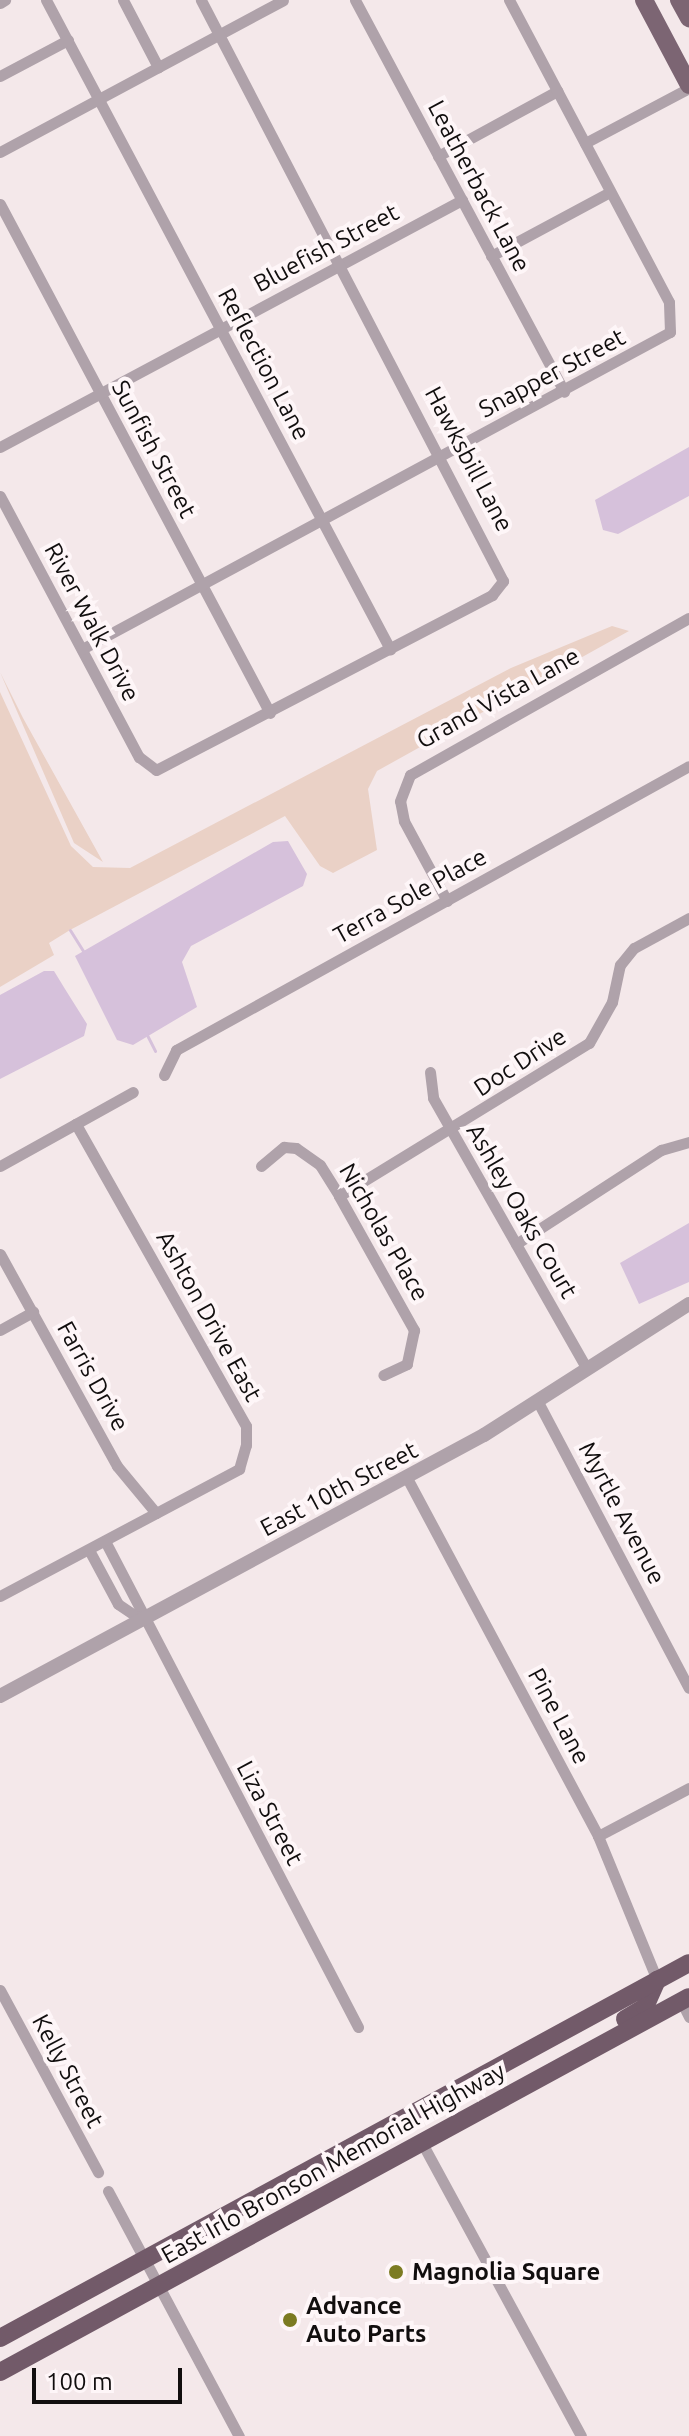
<!DOCTYPE html>
<style>
body{margin:0}
#map{position:relative;width:689px;height:2436px;overflow:hidden;background:#f4e8ea;font-family:Ubuntu,sans-serif}
div>[style]{position:absolute}
.green>*{inset:0;background:#ead1c6}
.water>*{inset:0;background:#d6c1db}
.stream>*{height:3px;margin:-1.5px;padding:0 1.5px;transform-origin:1.5px;border-radius:1.5px;background:#d6c1db}
.minor>*{height:11px;margin:-5.5px;padding:0 5.5px;transform-origin:5.5px;border-radius:5.5px;background:#afa2aa}
.tertiary>*{height:14px;margin:-7px;padding:0 7px;transform-origin:7px;border-radius:7px;background:#afa2aa}
.primary>*{height:18px;margin:-9px;padding:0 9px;transform-origin:9px;border-radius:9px;background:#7c6573}
.trunk>*{height:18px;margin:-9px;padding:0 9px;transform-origin:9px;border-radius:9px;background:#725a69}
.dots>*{width:22px;height:22px;translate:-50% -50%;box-sizing:border-box;border:4px solid #fef6f8;border-radius:50%}
span{translate:-50% -50%;white-space:nowrap;text-align:center;line-height:1.15;-webkit-text-stroke:8px #fef6f8;paint-order:stroke}
.street-label{font-size:24px;color:#110e0e}
.poi-label{font-size:24px;color:#110e0e;font-weight:700}
.left{translate:0 -50%;text-align:left}
.scale{position:absolute;left:32px;top:2368px;width:150px;height:36px;box-sizing:border-box;border:4px solid #110e0e;border-top:0;padding-left:10px;font-size:24px;line-height:28px;white-space:nowrap;color:#110e0e;-webkit-text-stroke:6px #fef6f8;paint-order:stroke}
</style>
<div id="map">
<div class="green">
<div style="clip-path:polygon(612px 626px,629px 631px,377px 771px,368px 789px,377px 850px,333px 873px,320px 866px,285px 816px,70px 930px,49px 943px,54px 955px,0 987px,0 692px,71px 846px,93px 867px,130px 868px,511px 668px)"></div>
<div style="clip-path:polygon(0 672px,23px 718px,103px 862px,74px 843px)"></div>
</div>
<div class="water">
<div style="clip-path:polygon(689px 447px,689px 496px,618px 534px,603px 530px,595px 500px)"></div>
<div style="clip-path:polygon(288px 841px,307px 874px,303px 886px,191px 946px,182px 962px,197px 1007px,133px 1045px,117px 1040px,75px 956px,273px 842px)"></div>
<div style="clip-path:polygon(44px 971px,54px 971px,65px 989px,87px 1024px,84px 1036px,0 1079px,0 995px)"></div>
<div style="clip-path:polygon(689px 1223px,689px 1282px,639px 1304px,620px 1263px)"></div>
</div>
<div class="stream">
<div style="left:70px;top:930px;width:26px;rotate:58deg"></div>
<div style="left:146px;top:1033px;width:20px;rotate:63deg"></div>
</div>
<div class="minor">
<div style="left:46px;top:0;width:735px;rotate:62.07deg"></div>
<div style="left:123px;top:0;width:76px;rotate:62.4deg"></div>
<div style="left:355px;top:0;width:444px;rotate:61.9deg"></div>
<div style="left:0;top:3px;width:6px;rotate:-31deg"></div>
<div style="left:0;top:76px;width:77px;rotate:-27.9deg"></div>
<div style="left:585px;top:143px;width:118px;rotate:-27.9deg"></div>
<div style="left:0;top:152px;width:321px;rotate:-28.2deg"></div>
<div style="left:438px;top:156px;width:136px;rotate:-28.6deg"></div>
<div style="left:0;top:204px;width:576px;rotate:62.06deg"></div>
<div style="left:491px;top:256px;width:135px;rotate:-28.3deg"></div>
<div style="left:0;top:447px;width:524px;rotate:-28.13deg"></div>
<div style="left:0;top:496px;width:296px;rotate:62deg"></div>
<div style="left:139px;top:757px;width:21px;rotate:37deg"></div>
<div style="left:156px;top:770px;width:379px;rotate:-27.5deg"></div>
<div style="left:492px;top:595px;width:18px;rotate:-52deg"></div>
<div style="left:503px;top:581px;width:655px;rotate:-117.47deg"></div>
<div style="left:82px;top:649px;width:668px;rotate:-28.33deg"></div>
<div style="left:670px;top:332px;width:30px;rotate:-92deg"></div>
<div style="left:669px;top:302px;width:342px;rotate:-117.9deg"></div>
<div style="left:447px;top:901px;width:91px;rotate:-118.3deg"></div>
<div style="left:404px;top:821px;width:20px;rotate:-101deg"></div>
<div style="left:400px;top:801px;width:28px;rotate:-69deg"></div>
<div style="left:410px;top:775px;width:320px;rotate:-29.4deg"></div>
<div style="left:430px;top:1072px;width:26px;rotate:83deg"></div>
<div style="left:433px;top:1098px;width:312px;rotate:60.4deg"></div>
<div style="left:164px;top:1075px;width:28px;rotate:-64deg"></div>
<div style="left:176px;top:1050px;width:586px;rotate:-28.97deg"></div>
<div style="left:0;top:1166px;width:152px;rotate:-29.1deg"></div>
<div style="left:261px;top:1166px;width:30px;rotate:-40deg"></div>
<div style="left:284px;top:1147px;width:12px;rotate:5deg"></div>
<div style="left:296px;top:1148px;width:29px;rotate:35deg"></div>
<div style="left:320px;top:1165px;width:36px;rotate:58deg"></div>
<div style="left:339px;top:1196px;width:154px;rotate:60.8deg"></div>
<div style="left:414px;top:1330px;width:35px;rotate:102deg"></div>
<div style="left:407px;top:1364px;width:26px;rotate:155deg"></div>
<div style="left:339px;top:1196px;width:293px;rotate:-31.5deg"></div>
<div style="left:589px;top:1043px;width:47px;rotate:-60.7deg"></div>
<div style="left:612px;top:1002px;width:38px;rotate:-78deg"></div>
<div style="left:620px;top:965px;width:22px;rotate:-51deg"></div>
<div style="left:634px;top:948px;width:63px;rotate:-28.6deg"></div>
<div style="left:516px;top:1244px;width:173px;rotate:-33deg"></div>
<div style="left:661px;top:1150px;width:29px;rotate:-16deg"></div>
<div style="left:0;top:1254px;width:242px;rotate:61.1deg"></div>
<div style="left:117px;top:1466px;width:61px;rotate:50.3deg"></div>
<div style="left:0;top:1330px;width:38px;rotate:-29deg"></div>
<div style="left:538px;top:1402px;width:323px;rotate:62.2deg"></div>
<div style="left:407px;top:1478px;width:406px;rotate:61.9deg"></div>
<div style="left:598px;top:1836px;width:156px;rotate:67.7deg"></div>
<div style="left:105px;top:1541px;width:548px;rotate:62.5deg"></div>
<div style="left:89px;top:1550px;width:61px;rotate:61.8deg"></div>
<div style="left:118px;top:1604px;width:29px;rotate:34deg"></div>
<div style="left:0;top:1596px;width:271px;rotate:-28deg"></div>
<div style="left:239px;top:1469px;width:25px;rotate:-74deg"></div>
<div style="left:246px;top:1445px;width:19px;rotate:-90deg"></div>
<div style="left:246px;top:1426px;width:347px;rotate:-119.4deg"></div>
<div style="left:598px;top:1836px;width:103px;rotate:-27.8deg"></div>
<div style="left:0;top:1990px;width:207px;rotate:61.7deg"></div>
<div style="left:681px;top:2001px;width:18px;rotate:63deg"></div>
<div style="left:422px;top:2143px;width:333px;rotate:61.5deg"></div>
<div style="left:108px;top:2191px;width:278px;rotate:61.9deg"></div>
</div>
<div class="tertiary">
<div style="left:0;top:1696px;width:550px;rotate:-28.34deg"></div>
<div style="left:484px;top:1435px;width:243px;rotate:-32.6deg"></div>
</div>
<div class="primary">
<div style="left:644px;top:0;width:96px;rotate:62.1deg"></div>
<div style="left:679px;top:0;width:21px;rotate:61deg"></div>
</div>
<div class="trunk">
<div style="left:625px;top:2019px;width:23px;rotate:-31deg"></div>
<div style="left:645px;top:2007px;width:30px;rotate:-66deg"></div>
<div style="left:0;top:2338px;width:784px;rotate:-28.56deg"></div>
<div style="left:0;top:2372px;width:784px;rotate:-28.56deg"></div>
</div>
<div class="dots">
<div style="left:396px;top:2272px;background:#7c7b22"></div>
<div style="left:290px;top:2320px;background:#7c7b22"></div>
</div>
<div class="street-label">
<span style="left:479px;top:186px;rotate:62deg">Leatherback Lane</span>
<span style="left:326px;top:248px;rotate:-28deg">Bluefish Street</span>
<span style="left:264px;top:364px;rotate:62deg">Reflection Lane</span>
<span style="left:552px;top:373px;rotate:-28deg">Snapper Street</span>
<span style="left:154px;top:449px;rotate:62deg">Sunfish Street</span>
<span style="left:469px;top:459px;rotate:62deg">Hawksbill Lane</span>
<span style="left:92px;top:622px;rotate:62deg">River Walk Drive</span>
<span style="left:498px;top:698px;rotate:-29deg">Grand Vista Lane</span>
<span style="left:410px;top:896px;rotate:-29deg">Terra Sole Place</span>
<span style="left:520px;top:1062px;rotate:-33deg">Doc Drive</span>
<span style="left:522px;top:1211px;rotate:60deg">Ashley Oaks Court</span>
<span style="left:384px;top:1232px;rotate:60deg">Nicholas Place</span>
<span style="left:209px;top:1316px;rotate:61deg">Ashton Drive East</span>
<span style="left:93px;top:1376px;rotate:61deg">Farris Drive</span>
<span style="left:339px;top:1489px;rotate:-28deg">East 10th Street</span>
<span style="left:622px;top:1513px;rotate:62deg">Myrtle Avenue</span>
<span style="left:559px;top:1716px;rotate:62deg">Pine Lane</span>
<span style="left:270px;top:1813px;rotate:62deg">Liza Street</span>
<span style="left:68px;top:2071px;rotate:62deg">Kelly Street</span>
<span style="left:333px;top:2163px;rotate:-29deg">East Irlo Bronson Memorial Highway</span>
</div>
<div class="poi-label">
<span class="left" style="left:412px;top:2272px">Magnolia Square</span>
<span class="left" style="left:306px;top:2320px">Advance<br>Auto Parts</span>
</div>
<div class="scale">100 m</div>
</div>
